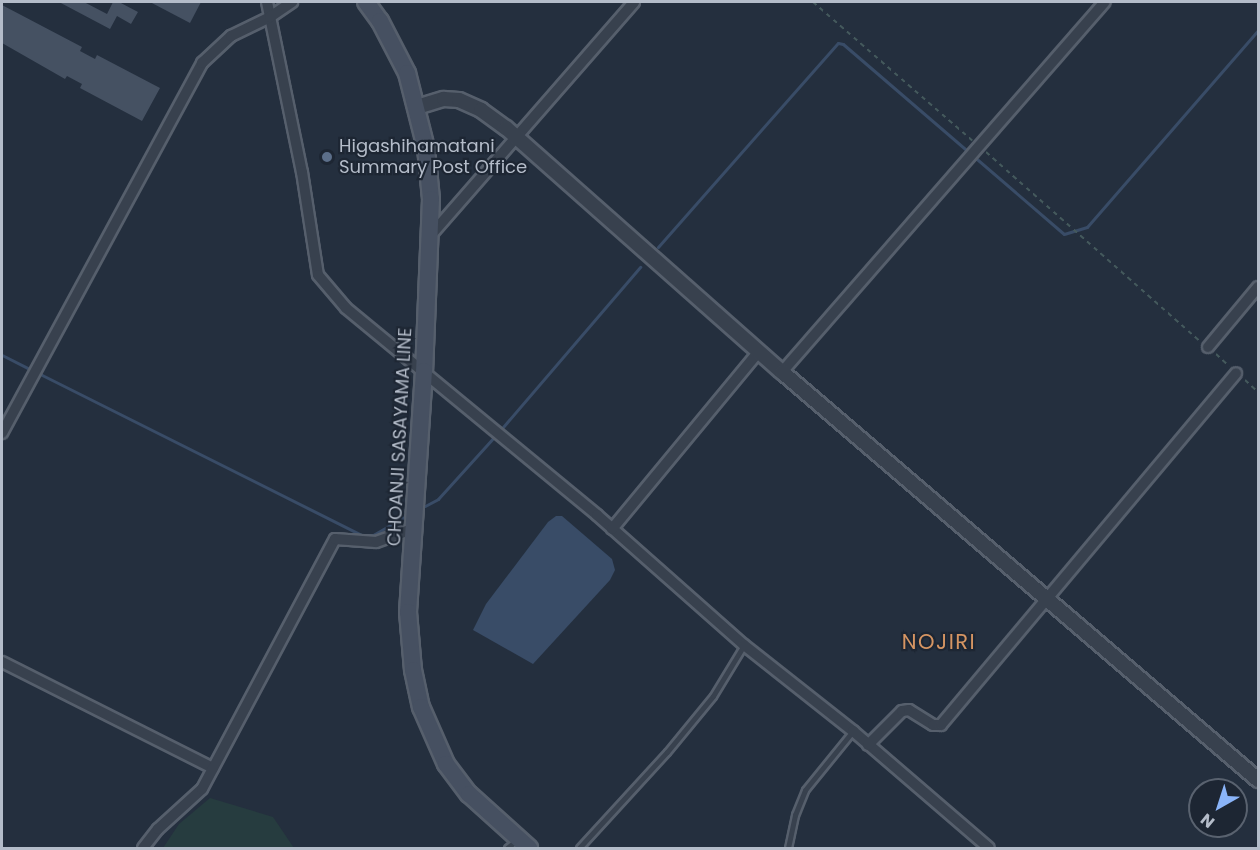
<!DOCTYPE html>
<style>
body{margin:0}
#map{position:relative;width:1260px;height:850px;overflow:hidden;background:#242f3e;font-family:Poppins,sans-serif}
div>[style]{position:absolute}
.green>*{inset:0;background:#263c3f}
.water>*{inset:0;background:#394c67}
.stream>*{height:3px;margin:-1.5px;padding:0 1.5px;transform-origin:1.5px;border-radius:1.5px;background:#394c67}
.building>*{inset:0;background:#455162}
.path>*{height:2px;margin-top:-1px;transform-origin:0;background:repeating-linear-gradient(90deg,#44595c 0 4.5px,transparent 0 9px)}
.roads{filter:drop-shadow(2px 0 #565f6c) drop-shadow(-2px 0 #565f6c) drop-shadow(0 2px #565f6c) drop-shadow(0 -2px #565f6c)}
.service>*{height:5px;margin:-2.5px;padding:0 2.5px;transform-origin:2.5px;border-radius:2.5px;background:#38414e}
.minor>*{height:10px;margin:-5px;padding:0 5px;transform-origin:5px;border-radius:5px;background:#38414e}
.tertiary>*{height:14px;margin:-7px;padding:0 7px;transform-origin:7px;border-radius:7px;background:#38414e}
.secondary>*{height:16px;margin:-8px;padding:0 8px;transform-origin:8px;border-radius:8px;background:#465061}
.dots>*{width:16px;height:16px;translate:-50% -50%;box-sizing:border-box;border:3px solid #1d2633;border-radius:50%}
span{translate:-50% -50%;white-space:nowrap;text-align:center;line-height:1.15;-webkit-text-stroke:4.5px #1d2633;paint-order:stroke}
.poi-label{font-size:18px;color:#b4bcc9}
.left{translate:0 -50%;text-align:left}
.street-label{font-size:18px;color:#b4bcc9}
.quarter-label{font-size:21px;color:#d59563;letter-spacing:1.5px}
.frame{position:absolute;inset:0;border:3px solid #b4bcc9;pointer-events:none}
.north{position:absolute;left:1188px;top:778px;width:60px;height:60px;box-sizing:border-box;background:#1d2633;border:2px solid #59626f;border-radius:50%;rotate:219deg;font-size:16px;font-weight:700;line-height:24px;text-align:center;color:#b4bcc9}
.north::after{content:'';display:block;margin:auto;width:21px;height:27px;background:#8ab4f8;clip-path:polygon(50% 0,100% 100%,50% 72%,0 100%)}
</style>
<div id="map">
<div class="green">
<div style="clip-path:polygon(210px 798px,273px 817px,294px 848px,163px 848px,179px 824px)"></div>
</div>
<div class="water">
<div style="clip-path:polygon(556px 516px,562px 516px,612px 559px,615px 570px,610px 580px,533px 664px,473px 630px,486px 604px,548px 522px)"></div>
</div>
<div class="stream">
<div style="left:658px;top:247px;width:272px;rotate:-48.6deg"></div>
<div style="left:838px;top:43px;width:5px;rotate:11deg"></div>
<div style="left:843px;top:44px;width:291px;rotate:40.7deg"></div>
<div style="left:1064px;top:234px;width:24px;rotate:-17deg"></div>
<div style="left:1087px;top:227px;width:261px;rotate:-49deg"></div>
<div style="left:2px;top:355px;width:34px;rotate:27deg"></div>
<div style="left:38px;top:373px;width:362px;rotate:26.6deg"></div>
<div style="left:362px;top:535px;width:11px"></div>
<div style="left:373px;top:535px;width:36px;rotate:-30deg"></div>
<div style="left:503px;top:427px;width:211px;rotate:-49.4deg"></div>
<div style="left:425px;top:506px;width:15px;rotate:-28deg"></div>
<div style="left:438px;top:499px;width:84px;rotate:-47.9deg"></div>
</div>
<div class="building">
<div style="clip-path:polygon(59px 2px,84px 2px,107px 14px,113px 2px,119px 2px,138px 12px,131px 24px,117px 16px,110px 29px)"></div>
<div style="clip-path:polygon(150px 2px,201px 2px,190px 23px)"></div>
<div style="clip-path:polygon(2px 5px,82px 47px,80px 51px,95px 59px,97px 55px,160px 88px,142px 121px,80px 88px,82px 84px,67px 76px,65px 79px,2px 43px)"></div>
</div>
<div class="path">
<div style="left:813px;top:2px;width:211px;rotate:41deg"></div>
<div style="left:986px;top:152px;width:286px;rotate:41.5deg"></div>
<div style="left:1216px;top:354px;width:18px;rotate:43deg"></div>
<div style="left:1245px;top:380px;width:18px;rotate:43deg"></div>
</div>
<div class="roads">
<div class="service">
<div style="left:507px;top:848px;width:13px;rotate:-39deg"></div>
<div style="left:579px;top:848px;width:130px;rotate:-47.5deg"></div>
<div style="left:667px;top:752px;width:72px;rotate:-50.6deg"></div>
<div style="left:713px;top:696px;width:60px;rotate:-58.7deg"></div>
<div style="left:788px;top:848px;width:34px;rotate:-78deg"></div>
<div style="left:795px;top:815px;width:27px;rotate:-68deg"></div>
<div style="left:805px;top:790px;width:76px;rotate:-50.9deg"></div>
</div>
<div class="minor">
<div style="left:267px;top:2px;width:174px;rotate:78.4deg"></div>
<div style="left:302px;top:172px;width:104px;rotate:81.2deg"></div>
<div style="left:318px;top:275px;width:43px;rotate:49.7deg"></div>
<div style="left:346px;top:308px;width:325px;rotate:39.5deg"></div>
<div style="left:597px;top:515px;width:196px;rotate:41.5deg"></div>
<div style="left:744px;top:645px;width:139px;rotate:38.3deg"></div>
<div style="left:853px;top:731px;width:179px;rotate:40.7deg"></div>
<div style="left:431px;top:235px;width:309px;rotate:-48.9deg"></div>
<div style="left:1208px;top:347px;width:78px;rotate:-50.2deg"></div>
<div style="left:782px;top:372px;width:491px;rotate:-48.9deg"></div>
<div style="left:2px;top:433px;width:421px;rotate:-61.6deg"></div>
<div style="left:202px;top:63px;width:40px;rotate:-43deg"></div>
<div style="left:231px;top:36px;width:43px;rotate:-26deg"></div>
<div style="left:270px;top:17px;width:27px;rotate:-34deg"></div>
<div style="left:612px;top:529px;width:231px;rotate:-50.4deg"></div>
<div style="left:2px;top:662px;width:236px;rotate:26.7deg"></div>
<div style="left:868px;top:745px;width:48px;rotate:-45deg"></div>
<div style="left:902px;top:711px;width:7px;rotate:-8deg"></div>
<div style="left:909px;top:710px;width:28px;rotate:32deg"></div>
<div style="left:933px;top:725px;width:8px"></div>
<div style="left:941px;top:725px;width:459px;rotate:-50deg"></div>
<div style="left:143px;top:848px;width:24px;rotate:-52deg"></div>
<div style="left:158px;top:829px;width:59px;rotate:-42.3deg"></div>
<div style="left:202px;top:789px;width:283px;rotate:-62deg"></div>
<div style="left:335px;top:539px;width:41px;rotate:4.2deg"></div>
<div style="left:376px;top:542px;width:41px;rotate:-19.7deg"></div>
</div>
<div class="tertiary">
<div style="left:417px;top:107px;width:28px;rotate:-17deg"></div>
<div style="left:444px;top:99px;width:15px;rotate:4deg"></div>
<div style="left:459px;top:100px;width:24px;rotate:24deg"></div>
<div style="left:481px;top:110px;width:31px;rotate:36deg"></div>
<div style="left:506px;top:128px;width:368px;rotate:41.5deg"></div>
<div style="left:782px;top:372px;width:627px;rotate:40.6deg"></div>
</div>
<div class="secondary">
<div style="left:366px;top:2px;width:24px;rotate:54deg"></div>
<div style="left:380px;top:21px;width:59px;rotate:62.6deg"></div>
<div style="left:407px;top:73px;width:77px;rotate:75.8deg"></div>
<div style="left:426px;top:148px;width:51px;rotate:84.4deg"></div>
<div style="left:431px;top:199px;width:172px;rotate:92.3deg"></div>
<div style="left:424px;top:371px;width:242px;rotate:93.8deg"></div>
<div style="left:408px;top:612px;width:58px;rotate:85.1deg"></div>
<div style="left:413px;top:670px;width:38px;rotate:78deg"></div>
<div style="left:421px;top:707px;width:62px;rotate:66.3deg"></div>
<div style="left:446px;top:764px;width:38px;rotate:53deg"></div>
<div style="left:469px;top:794px;width:81px;rotate:42deg"></div>
</div>
</div>
<div class="dots">
<div style="left:327px;top:157px;background:#5c6f8a"></div>
</div>
<div class="poi-label">
<span class="left" style="left:339px;top:157px">Higashihamatani<br>Summary Post Office</span>
</div>
<div class="street-label">
<span style="left:400px;top:437px;rotate:-87deg">CHOANJI SASAYAMA LINE</span>
</div>
<div class="quarter-label">
<span style="left:939px;top:642px">NOJIRI</span>
</div>
<div class="frame"></div>
<div class="north">N</div>
</div>
